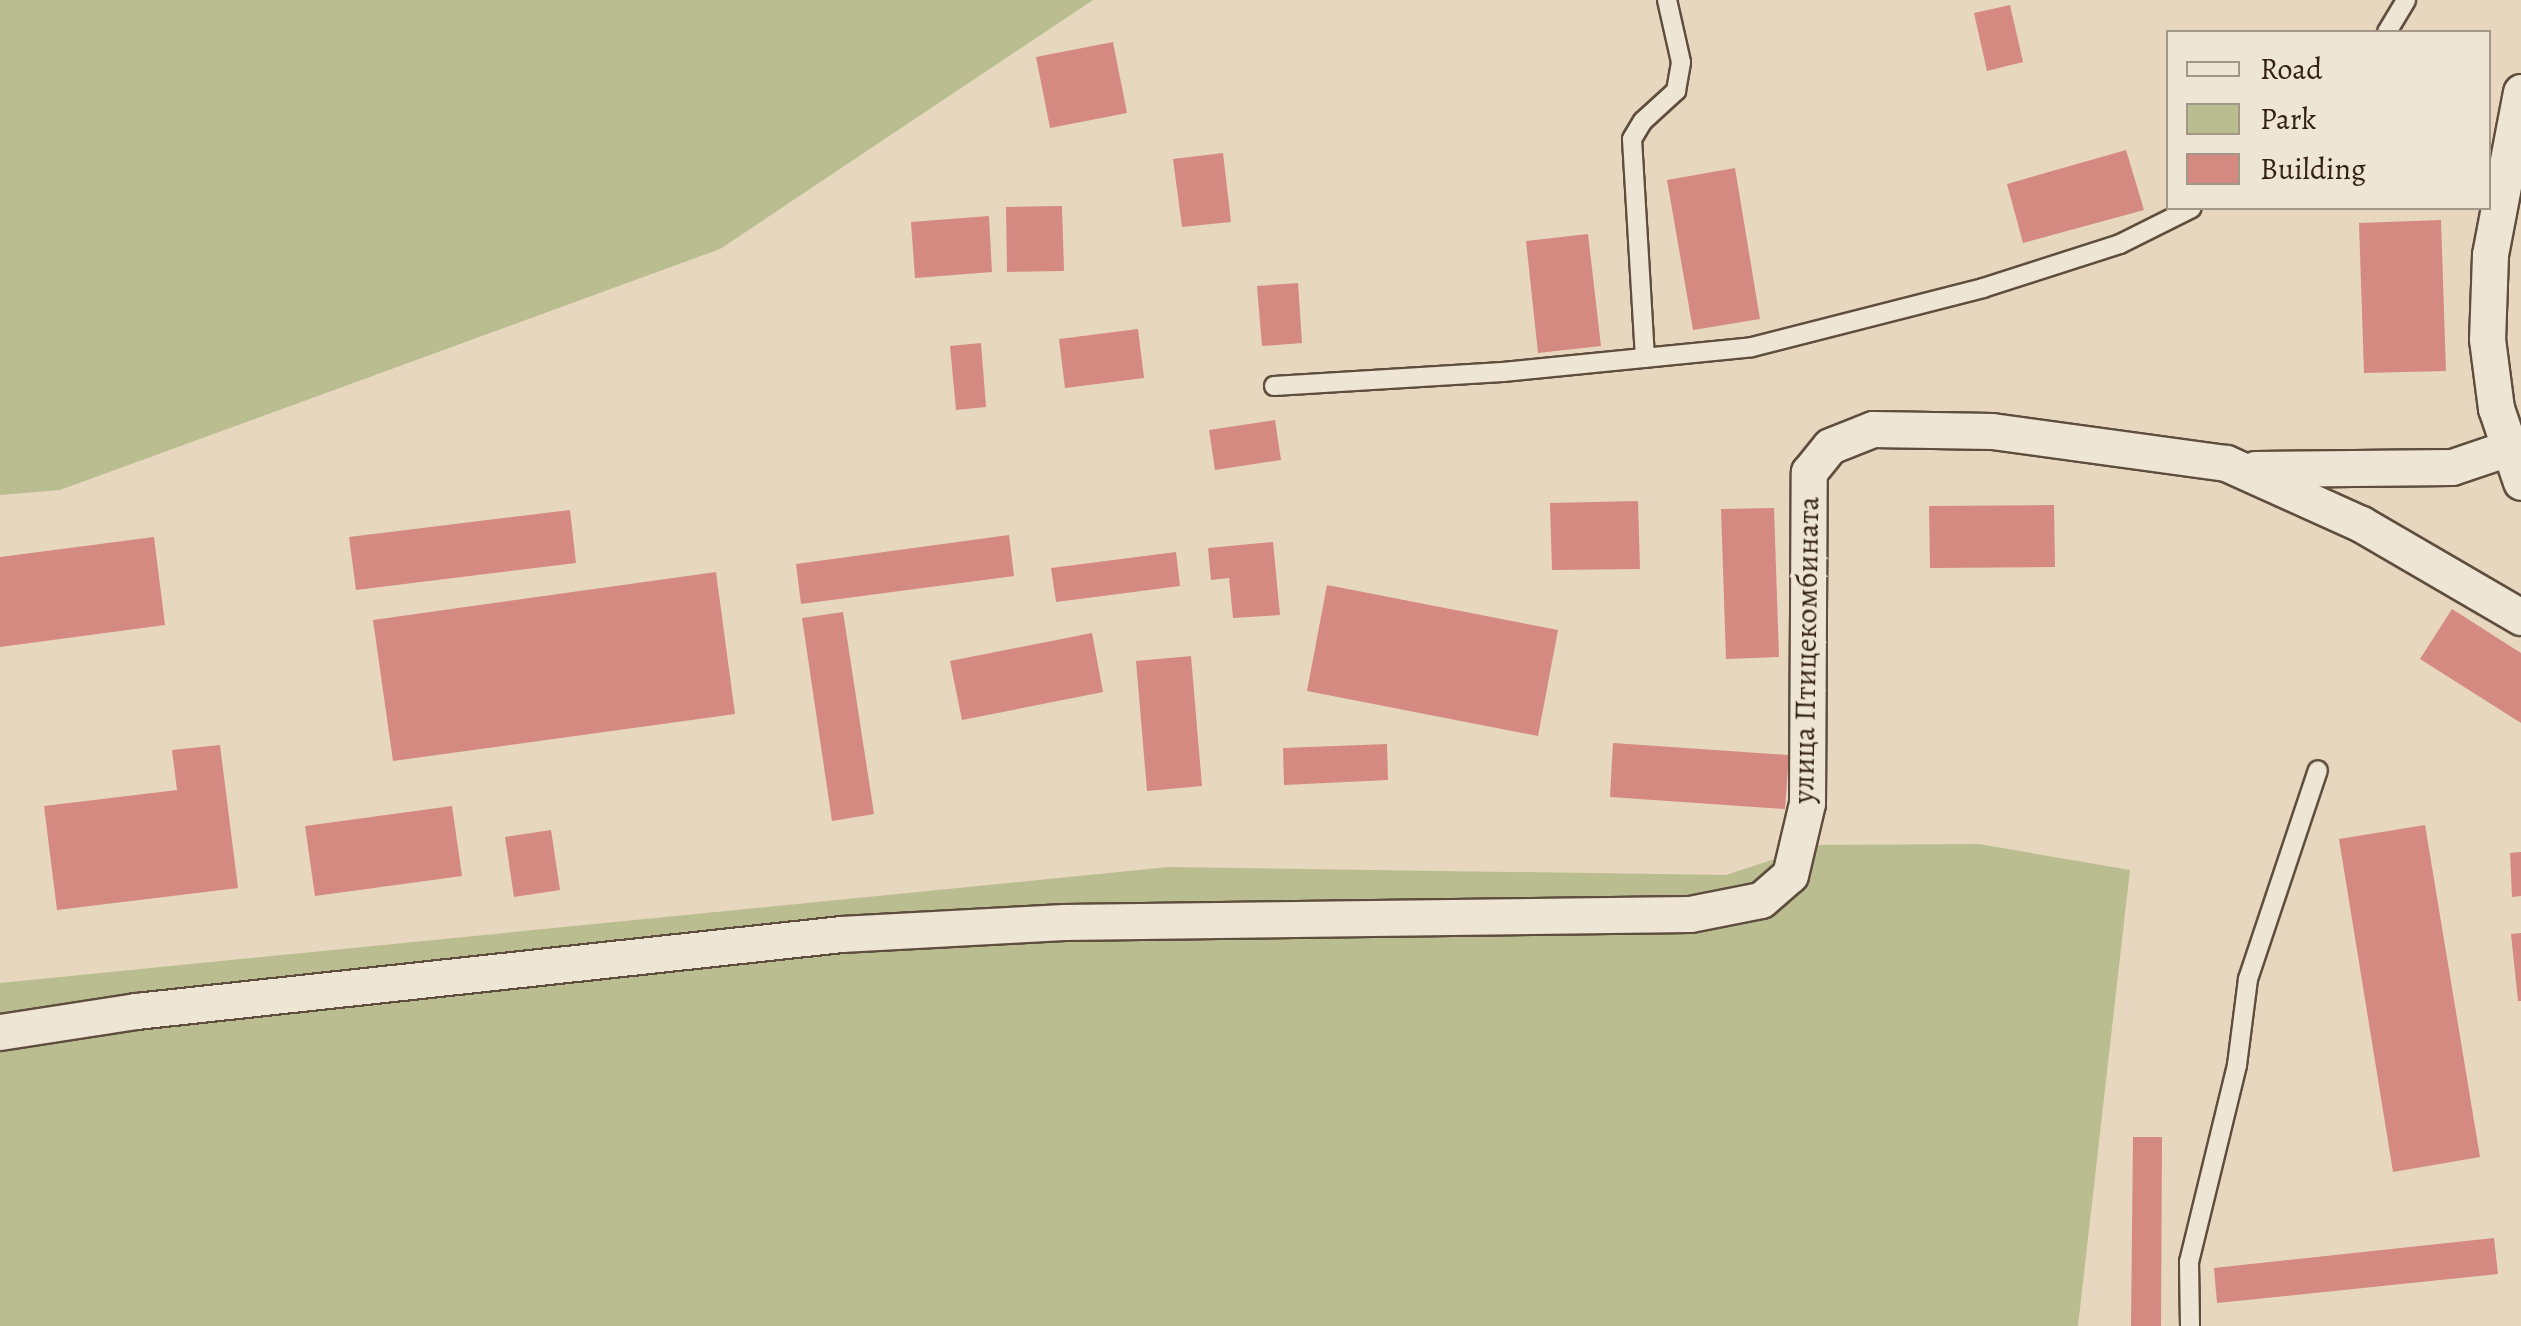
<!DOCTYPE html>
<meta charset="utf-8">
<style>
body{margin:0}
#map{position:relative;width:2521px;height:1326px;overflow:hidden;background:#e7d7be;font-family:Alegreya,serif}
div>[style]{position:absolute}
.green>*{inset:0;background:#b9bd8f}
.building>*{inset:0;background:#d48a81}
.roads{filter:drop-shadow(2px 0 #5f4e3e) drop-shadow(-2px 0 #5f4e3e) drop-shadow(0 2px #5f4e3e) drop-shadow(0 -2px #5f4e3e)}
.lane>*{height:18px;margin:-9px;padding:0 9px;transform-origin:9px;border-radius:9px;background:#efe5d5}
.street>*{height:35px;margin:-17.5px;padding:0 17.5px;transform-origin:17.5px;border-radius:17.5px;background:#efe5d5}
span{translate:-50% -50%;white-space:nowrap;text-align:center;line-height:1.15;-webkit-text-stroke:8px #efe5d5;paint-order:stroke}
.street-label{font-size:30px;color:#322114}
.legend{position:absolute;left:2166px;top:30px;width:325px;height:180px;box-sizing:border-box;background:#efe5d5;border:2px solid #a39788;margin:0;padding:12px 18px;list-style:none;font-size:30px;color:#322114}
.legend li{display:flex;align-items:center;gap:20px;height:50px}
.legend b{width:50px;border:2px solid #a39788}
</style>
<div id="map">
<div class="green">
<div style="clip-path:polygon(0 0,1093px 0,720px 249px,60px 490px,0 495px)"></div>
<div style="clip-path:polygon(1979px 844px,2130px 870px,2078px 1326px,0 1326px,0 983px,1169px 867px,1726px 875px,1817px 845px)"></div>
</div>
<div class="building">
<div style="clip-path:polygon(2010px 5px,2023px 62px,1987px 71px,1974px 13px)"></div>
<div style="clip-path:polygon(1113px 42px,1127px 113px,1050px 128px,1036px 57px)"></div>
<div style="clip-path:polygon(2126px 150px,2144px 210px,2023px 243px,2007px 184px)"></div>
<div style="clip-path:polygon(1223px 153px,1231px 222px,1182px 227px,1173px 159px)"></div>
<div style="clip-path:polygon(1735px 168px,1760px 319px,1693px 330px,1667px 180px)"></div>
<div style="clip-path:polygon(1062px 206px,1064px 271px,1007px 272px,1006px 207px)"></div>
<div style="clip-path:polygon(989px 216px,992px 272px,915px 278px,911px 222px)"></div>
<div style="clip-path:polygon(2441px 220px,2446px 371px,2364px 373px,2359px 223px)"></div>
<div style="clip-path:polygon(1588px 234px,1601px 346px,1538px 353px,1526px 241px)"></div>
<div style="clip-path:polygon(1298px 283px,1302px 343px,1262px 346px,1257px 286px)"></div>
<div style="clip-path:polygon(1138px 329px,1144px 378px,1065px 388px,1059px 339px)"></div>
<div style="clip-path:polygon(981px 343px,986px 407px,956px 410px,950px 346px)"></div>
<div style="clip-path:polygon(1275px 420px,1281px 460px,1215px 470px,1209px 430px)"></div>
<div style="clip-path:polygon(1638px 501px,1640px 569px,1552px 570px,1550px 503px)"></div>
<div style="clip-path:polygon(2054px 505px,2055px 567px,1930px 568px,1929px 506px)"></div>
<div style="clip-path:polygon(1774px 508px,1779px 657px,1726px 659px,1721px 509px)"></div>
<div style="clip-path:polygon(570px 510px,576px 563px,356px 590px,349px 537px)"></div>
<div style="clip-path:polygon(1009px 535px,1014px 576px,801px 604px,796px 564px)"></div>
<div style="clip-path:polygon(154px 537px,165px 625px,0 647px,0 557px)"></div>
<div style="clip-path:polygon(1273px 542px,1280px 615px,1233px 618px,1229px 578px,1211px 580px,1208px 548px)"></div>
<div style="clip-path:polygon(1176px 552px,1180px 586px,1056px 602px,1051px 568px)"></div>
<div style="clip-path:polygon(716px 572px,735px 714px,393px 761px,373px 620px)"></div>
<div style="clip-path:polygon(1327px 585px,1558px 630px,1538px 736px,1307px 691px)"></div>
<div style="clip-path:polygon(2452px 609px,2521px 653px,2521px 723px,2420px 659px)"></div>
<div style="clip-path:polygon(843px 612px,874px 814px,832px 821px,802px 618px)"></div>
<div style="clip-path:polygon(1092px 633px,1103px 692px,962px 720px,950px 661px)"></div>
<div style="clip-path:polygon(1191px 656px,1202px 786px,1147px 791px,1136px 661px)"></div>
<div style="clip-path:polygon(1613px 743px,1789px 755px,1785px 809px,1610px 797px)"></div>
<div style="clip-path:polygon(1387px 744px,1388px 780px,1284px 785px,1283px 748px)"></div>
<div style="clip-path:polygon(220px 745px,238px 888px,57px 910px,44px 806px,177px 790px,172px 750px)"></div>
<div style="clip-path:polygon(452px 806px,462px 876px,315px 896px,305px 826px)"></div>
<div style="clip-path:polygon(2425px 825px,2480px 1157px,2393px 1172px,2339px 839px)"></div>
<div style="clip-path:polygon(551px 830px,560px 890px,514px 897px,505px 837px)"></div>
<div style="clip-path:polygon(2521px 852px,2521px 896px,2512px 897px,2510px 853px)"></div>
<div style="clip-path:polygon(2521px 933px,2521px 1001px,2518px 1001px,2511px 934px)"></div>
<div style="clip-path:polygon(2133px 1137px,2162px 1137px,2161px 1326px,2131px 1326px)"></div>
<div style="clip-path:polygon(2494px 1238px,2498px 1274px,2217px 1303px,2214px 1268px)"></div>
</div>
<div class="roads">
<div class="lane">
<div style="left:2387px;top:32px;width:37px;rotate:-59deg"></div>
<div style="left:1645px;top:358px;width:219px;rotate:-93.4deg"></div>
<div style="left:1632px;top:139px;width:21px;rotate:-59deg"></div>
<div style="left:1643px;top:121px;width:45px;rotate:-42.3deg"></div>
<div style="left:1676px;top:91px;width:29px;rotate:-80deg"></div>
<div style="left:1681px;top:62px;width:64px;rotate:-102.7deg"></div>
<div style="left:1274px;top:386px;width:229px;rotate:-3.5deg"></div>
<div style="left:1503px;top:372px;width:250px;rotate:-5.7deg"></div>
<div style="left:1752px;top:347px;width:238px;rotate:-14.3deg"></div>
<div style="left:1983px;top:288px;width:144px;rotate:-17.8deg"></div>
<div style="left:2120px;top:244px;width:80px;rotate:-26.6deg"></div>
<div style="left:2190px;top:1326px;width:64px;rotate:-90.9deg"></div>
<div style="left:2189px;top:1262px;width:203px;rotate:-76.3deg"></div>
<div style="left:2237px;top:1065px;width:87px;rotate:-82.7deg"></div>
<div style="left:2248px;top:979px;width:220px;rotate:-71.5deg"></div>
</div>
<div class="street">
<div style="left:2521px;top:92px;width:166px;rotate:100.8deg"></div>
<div style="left:2490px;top:255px;width:84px;rotate:92deg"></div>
<div style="left:2487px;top:339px;width:70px;rotate:82.6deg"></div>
<div style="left:2496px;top:408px;width:78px;rotate:71.3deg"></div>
<div style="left:2255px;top:469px;width:197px;rotate:-0.6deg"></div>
<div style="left:2452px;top:467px;width:59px;rotate:-18.7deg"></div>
<div style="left:0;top:1032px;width:138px;rotate:-8.8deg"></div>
<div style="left:136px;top:1011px;width:709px;rotate:-6.23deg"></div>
<div style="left:841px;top:934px;width:223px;rotate:-3.1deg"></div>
<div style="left:1064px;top:922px;width:626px;rotate:-0.73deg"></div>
<div style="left:1690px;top:914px;width:72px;rotate:-11.2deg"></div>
<div style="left:1761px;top:900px;width:38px;rotate:-41deg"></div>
<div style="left:1790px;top:875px;width:74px;rotate:-76.7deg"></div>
<div style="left:1807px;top:803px;width:331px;rotate:-89.7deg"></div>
<div style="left:1809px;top:472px;width:33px;rotate:-51deg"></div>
<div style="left:1830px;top:446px;width:46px;rotate:-21.6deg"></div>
<div style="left:1873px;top:429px;width:119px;rotate:1deg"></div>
<div style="left:1992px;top:431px;width:236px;rotate:7.8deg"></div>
<div style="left:2226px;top:463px;width:148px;rotate:24.3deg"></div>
<div style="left:2361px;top:524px;width:185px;rotate:30.2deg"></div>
</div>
</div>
<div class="street-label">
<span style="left:1806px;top:650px;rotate:-89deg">улица Птицекомбината</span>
</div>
<ul class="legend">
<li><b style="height:12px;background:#efe5d5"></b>Road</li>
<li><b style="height:28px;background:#b9bd8f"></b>Park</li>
<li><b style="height:28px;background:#d48a81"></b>Building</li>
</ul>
</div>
